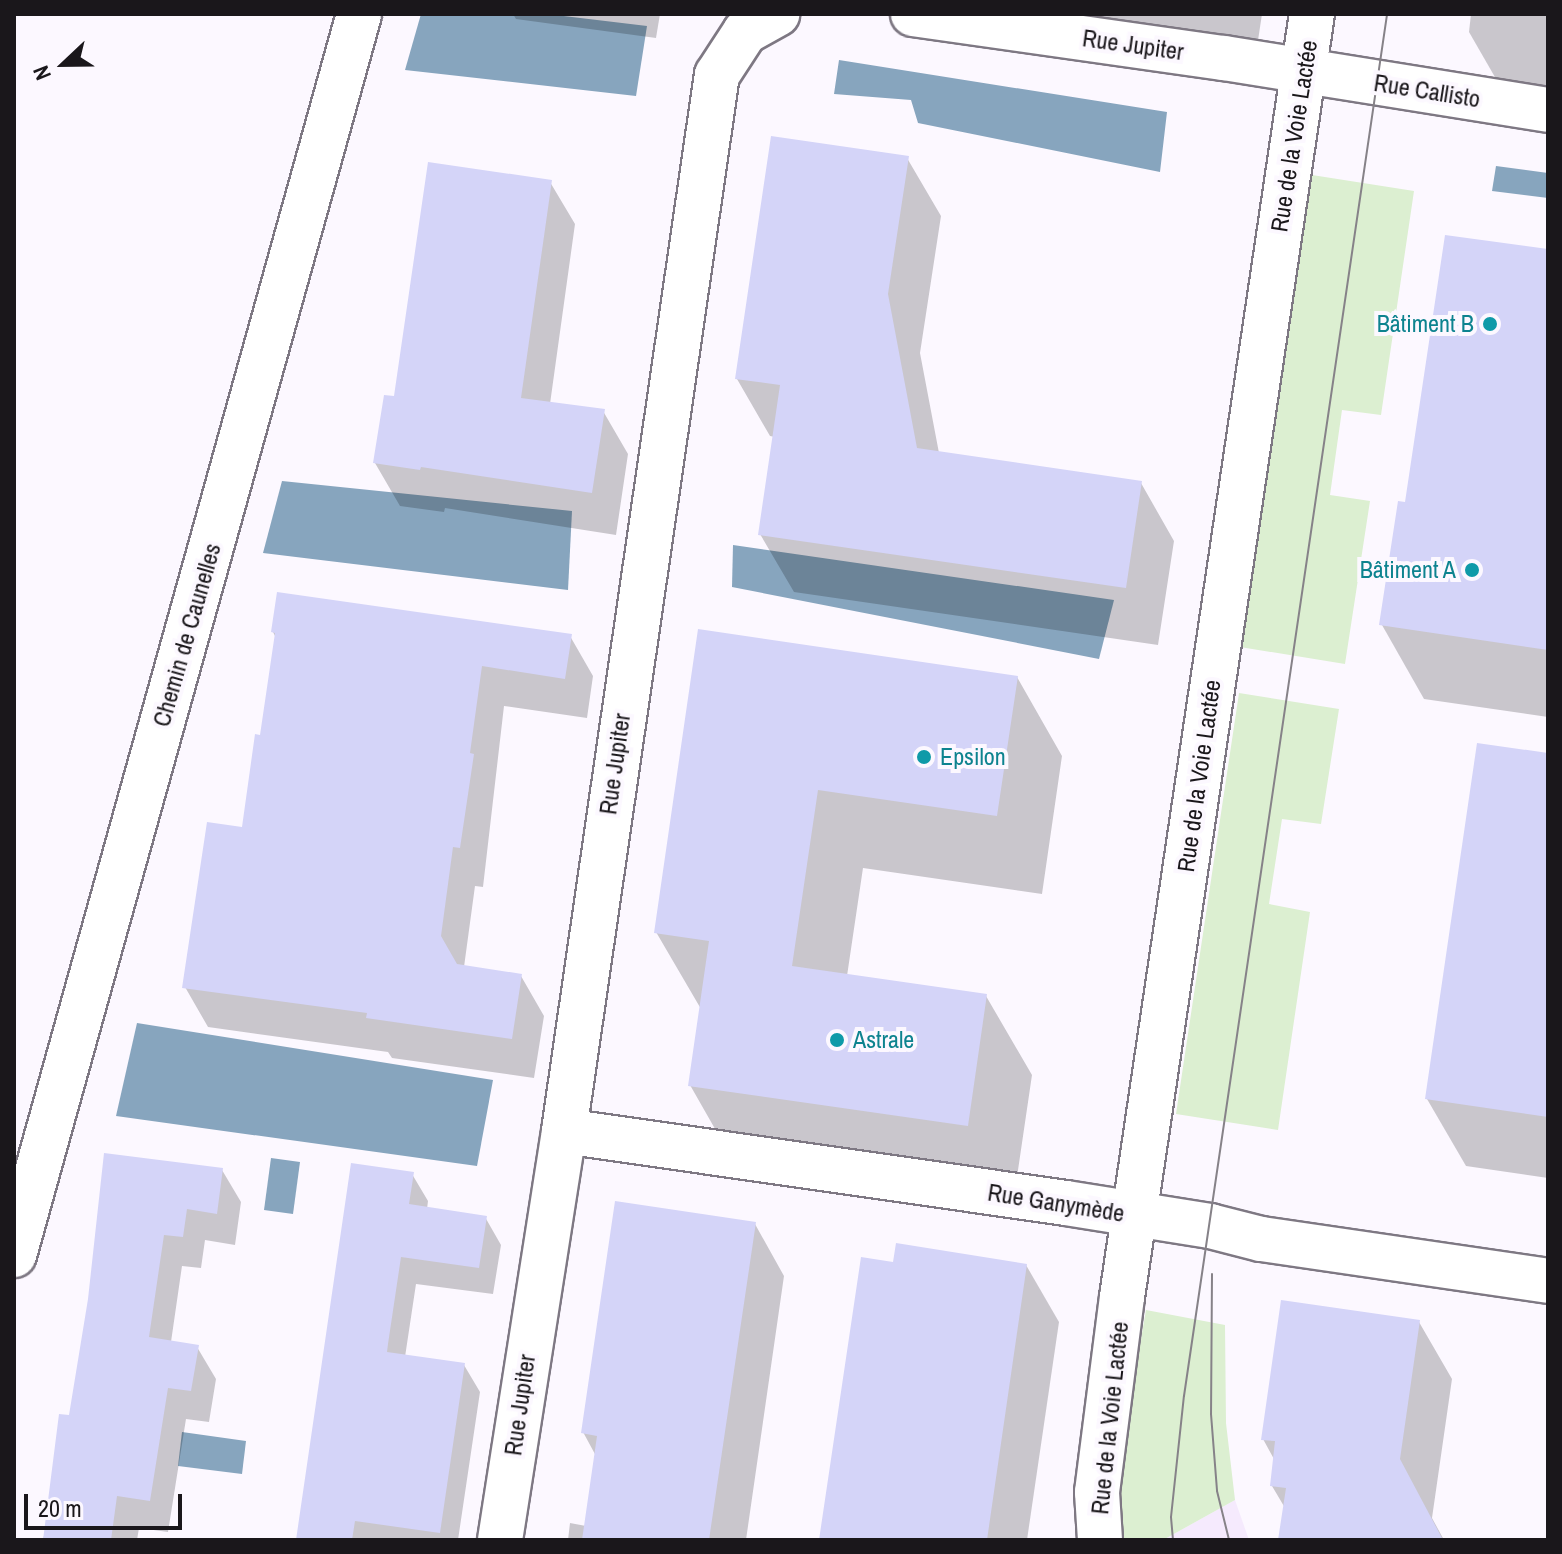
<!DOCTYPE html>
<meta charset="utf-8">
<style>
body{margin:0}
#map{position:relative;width:1562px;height:1554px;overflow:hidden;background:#fcf8ff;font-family:"Archivo Narrow",sans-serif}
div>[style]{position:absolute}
.built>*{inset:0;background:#f5eafd}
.green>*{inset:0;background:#dcefd1}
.water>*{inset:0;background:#87a5be}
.shadow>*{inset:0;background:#0003}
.building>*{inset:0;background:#d4d4f8}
.roads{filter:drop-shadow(2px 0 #7e7883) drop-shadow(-2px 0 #7e7883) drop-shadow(0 2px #7e7883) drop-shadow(0 -2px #7e7883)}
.minor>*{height:44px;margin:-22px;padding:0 22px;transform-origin:22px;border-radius:22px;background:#fff}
.tram>*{height:2px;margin:-1px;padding:0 1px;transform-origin:1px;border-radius:1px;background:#868288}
.dots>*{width:22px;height:22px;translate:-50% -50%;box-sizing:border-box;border:4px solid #fcf8ff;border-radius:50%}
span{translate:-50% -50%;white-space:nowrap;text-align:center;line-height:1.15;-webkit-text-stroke:8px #fcf8ff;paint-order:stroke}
.street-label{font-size:24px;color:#1a171b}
.culture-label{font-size:24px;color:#0d838f}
.right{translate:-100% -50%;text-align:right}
.left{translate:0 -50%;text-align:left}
.frame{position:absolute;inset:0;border:16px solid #1a171b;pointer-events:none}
.north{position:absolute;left:24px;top:24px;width:80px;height:80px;-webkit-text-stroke:6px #fcf8ff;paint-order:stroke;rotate:248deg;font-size:22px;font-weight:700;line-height:32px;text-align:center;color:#1a171b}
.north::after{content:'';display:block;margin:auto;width:28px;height:36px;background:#1a171b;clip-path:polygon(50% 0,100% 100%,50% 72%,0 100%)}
.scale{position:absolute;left:24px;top:1494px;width:158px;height:36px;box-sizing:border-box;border:4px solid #1a171b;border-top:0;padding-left:10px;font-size:24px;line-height:28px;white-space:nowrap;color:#1a171b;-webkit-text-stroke:6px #fcf8ff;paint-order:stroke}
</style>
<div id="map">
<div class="built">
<div style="clip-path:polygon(1235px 1500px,1249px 1540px,1163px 1540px)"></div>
</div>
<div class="green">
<div style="clip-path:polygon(1312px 175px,1414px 191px,1381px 415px,1342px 410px,1330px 495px,1370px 501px,1345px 664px,1240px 647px)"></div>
<div style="clip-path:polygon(1239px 693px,1339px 709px,1321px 824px,1282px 819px,1269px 904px,1310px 912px,1278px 1130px,1176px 1114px)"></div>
<div style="clip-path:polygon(1146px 1310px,1225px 1325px,1226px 1423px,1235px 1500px,1163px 1540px,1122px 1540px,1117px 1503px,1121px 1454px)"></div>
</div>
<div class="water">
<div style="clip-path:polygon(421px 14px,547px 14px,647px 26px,636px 96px,405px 70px)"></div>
<div style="clip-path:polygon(839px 60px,1167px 112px,1160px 172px,918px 123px,911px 100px,834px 94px)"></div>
<div style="clip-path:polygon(1496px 166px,1548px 173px,1548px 198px,1492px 191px)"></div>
<div style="clip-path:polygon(282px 481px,572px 511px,568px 590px,263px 553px)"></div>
<div style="clip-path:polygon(733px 545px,1114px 600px,1099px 659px,732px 587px)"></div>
<div style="clip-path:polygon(137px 1023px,493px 1080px,477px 1166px,116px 1116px)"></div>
<div style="clip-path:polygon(271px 1158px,300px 1162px,293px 1214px,264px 1210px)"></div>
<div style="clip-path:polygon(182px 1432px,246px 1441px,242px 1474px,178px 1466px)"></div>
</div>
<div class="shadow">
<div style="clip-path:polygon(513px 14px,660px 14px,656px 38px,516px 19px)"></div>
<div style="clip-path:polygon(896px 14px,1262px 14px,1254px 67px)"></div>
<div style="clip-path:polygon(1471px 14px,1548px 14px,1548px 110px,1511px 105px,1469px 32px)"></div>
<div style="clip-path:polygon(907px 158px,941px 216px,920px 353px,939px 453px,1141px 483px,1174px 541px,1158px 645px,794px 592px,760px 534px,775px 437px,770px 436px,737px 379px)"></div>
<div style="clip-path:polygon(550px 182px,575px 224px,550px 404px,603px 411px,628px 454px,616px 535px,445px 508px,444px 512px,400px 506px,375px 463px,396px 398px)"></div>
<div style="clip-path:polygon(1548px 251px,1548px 717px,1424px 699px,1382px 625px,1407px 504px)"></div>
<div style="clip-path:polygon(273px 632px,570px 636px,593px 676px,587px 718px,504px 706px,483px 887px,475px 886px,464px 967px,521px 976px,544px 1016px,534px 1078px,392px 1058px,388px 1052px,208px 1027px,185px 987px,243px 829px,262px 737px,276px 638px)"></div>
<div style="clip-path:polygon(700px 632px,1017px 677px,1062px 756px,1042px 894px,863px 868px,847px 976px,986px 996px,1032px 1075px,1013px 1204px,735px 1164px,690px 1085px,701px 1009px,656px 932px)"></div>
<div style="clip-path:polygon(1548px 755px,1548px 1178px,1466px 1166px,1427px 1099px)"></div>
<div style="clip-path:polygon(222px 1170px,241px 1202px,235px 1245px,205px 1240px,201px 1268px,182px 1266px,171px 1342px,197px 1347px,216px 1379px,209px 1422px,186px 1419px,168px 1532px,139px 1528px,137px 1540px,43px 1540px,71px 1417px,90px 1300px)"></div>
<div style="clip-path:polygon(412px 1174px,428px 1201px,427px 1209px,485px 1217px,501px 1245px,493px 1294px,416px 1284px,405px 1357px,464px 1365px,480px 1392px,458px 1540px,298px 1540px)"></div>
<div style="clip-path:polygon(755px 1224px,784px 1276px,746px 1540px,568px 1540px,570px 1523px,586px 1526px,596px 1456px,583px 1432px)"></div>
<div style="clip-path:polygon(894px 1264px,1026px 1265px,1059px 1322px,1027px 1540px,821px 1540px)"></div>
<div style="clip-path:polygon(1419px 1322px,1452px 1379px,1432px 1518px,1444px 1540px,1282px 1540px,1285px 1508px,1272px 1486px,1275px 1461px,1263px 1439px)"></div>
</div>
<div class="building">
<div style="clip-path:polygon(771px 136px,909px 156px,888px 294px,917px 448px,1142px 481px,1126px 588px,758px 535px,780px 385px,735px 379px)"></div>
<div style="clip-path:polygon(428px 162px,552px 180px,521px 398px,605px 409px,592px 493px,421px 467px,420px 470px,373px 463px,384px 395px,394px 396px)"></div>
<div style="clip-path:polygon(1445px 235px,1548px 249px,1548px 650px,1379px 625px,1398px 501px,1405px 502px)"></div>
<div style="clip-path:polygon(277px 592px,572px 634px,565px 679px,482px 666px,470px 753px,474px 754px,460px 848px,453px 847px,441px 936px,457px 964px,522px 974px,512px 1039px,366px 1018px,367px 1013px,182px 988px,207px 822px,242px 827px,255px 734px,260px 735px,275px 633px,271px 632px)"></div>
<div style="clip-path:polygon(698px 629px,1018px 676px,997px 816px,818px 790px,792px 966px,987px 994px,968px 1126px,688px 1086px,709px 941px,654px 933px)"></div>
<div style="clip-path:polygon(1477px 743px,1548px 753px,1548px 1117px,1425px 1099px)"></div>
<div style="clip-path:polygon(104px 1153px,223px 1168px,217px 1214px,187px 1209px,183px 1237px,164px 1235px,149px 1337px,199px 1345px,191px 1391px,168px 1388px,150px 1501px,117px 1496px,111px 1540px,43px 1540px,59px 1414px,69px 1415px,88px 1299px)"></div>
<div style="clip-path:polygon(351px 1163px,414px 1172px,409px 1204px,487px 1216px,479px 1268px,401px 1257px,388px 1344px,387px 1352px,465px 1363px,440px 1533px,355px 1521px,352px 1540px,296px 1540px)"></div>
<div style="clip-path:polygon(615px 1201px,756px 1222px,709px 1540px,582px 1540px,597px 1436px,581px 1433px)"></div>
<div style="clip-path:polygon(896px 1243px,1027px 1264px,987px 1540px,819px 1540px,861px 1257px,893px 1262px)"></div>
<div style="clip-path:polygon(1281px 1300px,1420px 1320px,1400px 1459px,1443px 1540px,1278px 1540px,1286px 1488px,1270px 1486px,1275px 1441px,1261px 1440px)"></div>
</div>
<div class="roads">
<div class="minor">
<div style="left:913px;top:14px;width:314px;rotate:8.1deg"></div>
<div style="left:1224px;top:58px;width:328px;rotate:9.1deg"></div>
<div style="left:564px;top:1131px;width:507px;rotate:8.16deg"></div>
<div style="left:1066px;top:1203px;width:146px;rotate:9.1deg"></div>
<div style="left:1210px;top:1226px;width:53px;rotate:14.3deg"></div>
<div style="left:1261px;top:1239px;width:290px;rotate:8.3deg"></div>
<div style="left:14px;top:1255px;width:1288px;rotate:-74.46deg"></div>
<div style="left:500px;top:1540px;width:414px;rotate:-81.1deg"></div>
<div style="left:564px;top:1131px;width:1067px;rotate:-81.76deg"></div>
<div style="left:717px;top:75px;width:51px;rotate:-56.9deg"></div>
<div style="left:745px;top:32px;width:37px;rotate:-29deg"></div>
<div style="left:1100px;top:1540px;width:48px;rotate:-93.6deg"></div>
<div style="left:1097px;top:1492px;width:197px;rotate:-82.7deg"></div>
<div style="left:1122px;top:1297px;width:1297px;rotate:-81.58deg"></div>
</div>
</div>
<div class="tram">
<div style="left:1212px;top:1274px;width:140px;rotate:90.4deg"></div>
<div style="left:1211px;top:1414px;width:77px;rotate:85.5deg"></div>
<div style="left:1217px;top:1491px;width:50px;rotate:76.2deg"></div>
<div style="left:1173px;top:1540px;width:23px;rotate:-95deg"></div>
<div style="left:1171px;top:1517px;width:122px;rotate:-83.9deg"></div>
<div style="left:1184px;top:1396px;width:1397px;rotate:-81.64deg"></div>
</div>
<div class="dots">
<div style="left:1490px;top:324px;background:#0f9aa8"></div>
<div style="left:1472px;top:570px;background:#0f9aa8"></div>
<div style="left:924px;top:757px;background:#0f9aa8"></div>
<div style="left:837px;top:1040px;background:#0f9aa8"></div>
</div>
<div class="street-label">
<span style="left:1133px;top:45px;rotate:8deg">Rue Jupiter</span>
<span style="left:1427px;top:91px;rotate:9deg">Rue Callisto</span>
<span style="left:1294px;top:136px;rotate:-81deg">Rue de la Voie Lactée</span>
<span style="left:187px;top:635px;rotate:-74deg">Chemin de Caunelles</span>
<span style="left:615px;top:764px;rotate:-82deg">Rue Jupiter</span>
<span style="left:1199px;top:776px;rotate:-82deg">Rue de la Voie Lactée</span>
<span style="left:1056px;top:1203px;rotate:9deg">Rue Ganymède</span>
<span style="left:520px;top:1405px;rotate:-82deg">Rue Jupiter</span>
<span style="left:1110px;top:1418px;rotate:-84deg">Rue de la Voie Lactée</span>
</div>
<div class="culture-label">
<span class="right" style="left:1474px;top:324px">Bâtiment B</span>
<span class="right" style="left:1456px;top:570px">Bâtiment A</span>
<span class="left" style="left:940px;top:757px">Epsilon</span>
<span class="left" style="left:853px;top:1040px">Astrale</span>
</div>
<div class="frame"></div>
<div class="north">N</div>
<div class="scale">20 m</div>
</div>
